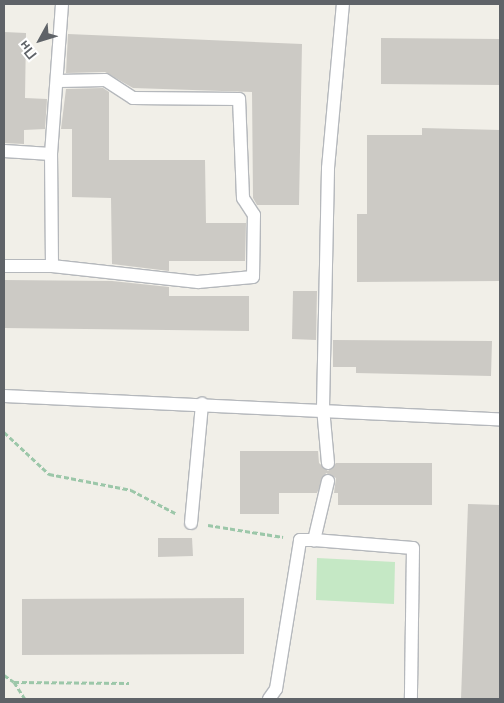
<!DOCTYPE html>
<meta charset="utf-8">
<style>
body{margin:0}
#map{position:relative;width:504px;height:703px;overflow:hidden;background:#f1efe8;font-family:"Nunito Sans",sans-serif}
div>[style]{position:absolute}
.green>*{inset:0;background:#c5e8c5}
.building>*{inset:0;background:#cccac5}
.path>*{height:3px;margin-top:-1.5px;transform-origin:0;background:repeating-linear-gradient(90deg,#9cc7a9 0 5px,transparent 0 7.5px)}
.roads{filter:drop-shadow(1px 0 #b5b8bc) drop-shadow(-1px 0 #b5b8bc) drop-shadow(0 1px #b5b8bc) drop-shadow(0 -1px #b5b8bc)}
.service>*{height:12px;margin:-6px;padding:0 6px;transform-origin:6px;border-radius:6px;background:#fff}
span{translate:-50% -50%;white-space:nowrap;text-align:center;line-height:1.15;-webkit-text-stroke:5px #fff;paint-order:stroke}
.frame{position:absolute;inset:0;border:5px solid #5f6368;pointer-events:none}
.north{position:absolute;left:15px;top:15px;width:50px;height:50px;-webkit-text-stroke:4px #fff;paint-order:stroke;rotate:231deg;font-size:14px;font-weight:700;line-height:20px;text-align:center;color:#5f6368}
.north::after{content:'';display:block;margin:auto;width:18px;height:22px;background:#5f6368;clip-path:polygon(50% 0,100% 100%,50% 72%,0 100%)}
</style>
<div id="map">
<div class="green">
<div style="clip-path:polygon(317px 558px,395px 562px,394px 604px,316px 600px)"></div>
</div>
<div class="building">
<div style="clip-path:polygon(4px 32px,26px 33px,25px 98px,47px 99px,45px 129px,24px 130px,24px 144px,4px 143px)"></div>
<div style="clip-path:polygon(68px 34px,302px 44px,299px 205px,257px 205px,253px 198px,252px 92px,133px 88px,105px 72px,66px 73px)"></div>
<div style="clip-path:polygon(381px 38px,500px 39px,500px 85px,381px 84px)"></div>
<div style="clip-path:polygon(103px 88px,109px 92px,109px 160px,205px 160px,206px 223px,246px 223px,245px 261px,169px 261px,169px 271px,112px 264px,111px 198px,72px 197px,72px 129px,61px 129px,66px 89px)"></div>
<div style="clip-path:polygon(422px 128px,500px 130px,500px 281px,357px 282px,357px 214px,367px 214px,367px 135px,422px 135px)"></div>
<div style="clip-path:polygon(4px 280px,112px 281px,169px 287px,169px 296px,249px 296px,249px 331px,4px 328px)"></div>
<div style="clip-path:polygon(293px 291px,317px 291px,316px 340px,292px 339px)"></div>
<div style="clip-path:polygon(333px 340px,492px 341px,491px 376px,356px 373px,356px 367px,333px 367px)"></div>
<div style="clip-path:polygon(240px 451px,318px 451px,319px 463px,328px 471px,336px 463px,432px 463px,432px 505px,338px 505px,338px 493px,334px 493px,336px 478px,326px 473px,317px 493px,279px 493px,279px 514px,240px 514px)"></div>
<div style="clip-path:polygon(468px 504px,500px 505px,500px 699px,461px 699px)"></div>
<div style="clip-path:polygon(158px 538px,192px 538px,193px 556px,158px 557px)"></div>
<div style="clip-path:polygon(244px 598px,244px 654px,22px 655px,22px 599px)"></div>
</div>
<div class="path">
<div style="left:4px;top:432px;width:62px;rotate:43deg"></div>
<div style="left:49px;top:474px;width:84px;rotate:11deg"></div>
<div style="left:131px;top:490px;width:50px;rotate:27.6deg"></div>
<div style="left:208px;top:525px;width:76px;rotate:9.1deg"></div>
<div style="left:4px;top:675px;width:12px;rotate:35deg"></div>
<div style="left:14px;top:682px;width:115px;rotate:0.5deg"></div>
<div style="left:14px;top:682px;width:20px;rotate:57deg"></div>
</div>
<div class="roads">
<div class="service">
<div style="left:4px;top:151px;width:47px;rotate:3.7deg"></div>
<div style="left:4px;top:266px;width:48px"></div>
<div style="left:52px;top:266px;width:112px;rotate:-90.5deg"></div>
<div style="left:51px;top:154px;width:150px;rotate:-85.8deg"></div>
<div style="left:52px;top:266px;width:147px;rotate:6.3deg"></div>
<div style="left:198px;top:282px;width:55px;rotate:-5.2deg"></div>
<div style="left:253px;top:277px;width:62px;rotate:-89.1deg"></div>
<div style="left:254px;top:215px;width:20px;rotate:-123deg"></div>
<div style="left:243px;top:198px;width:99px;rotate:-92.3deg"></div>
<div style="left:239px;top:99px;width:106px;rotate:-179.5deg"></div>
<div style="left:133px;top:98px;width:33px;rotate:-147deg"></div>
<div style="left:105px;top:80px;width:46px;rotate:178.8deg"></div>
<div style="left:4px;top:396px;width:497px;rotate:2.7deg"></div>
<div style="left:328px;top:463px;width:55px;rotate:-95.2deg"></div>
<div style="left:323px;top:408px;width:240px;rotate:-88.8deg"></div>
<div style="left:328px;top:168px;width:165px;rotate:-84.8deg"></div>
<div style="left:328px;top:481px;width:61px;rotate:103.3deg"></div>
<div style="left:314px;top:540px;width:99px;rotate:4.6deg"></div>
<div style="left:413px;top:548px;width:151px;rotate:90.8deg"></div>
<div style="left:191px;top:523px;width:120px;rotate:-84.7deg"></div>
<div style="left:269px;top:699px;width:12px;rotate:-55deg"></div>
<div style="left:276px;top:689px;width:151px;rotate:-80.8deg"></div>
<div style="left:300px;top:540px;width:14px"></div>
</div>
</div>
<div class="frame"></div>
<div class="north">Пн</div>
</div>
